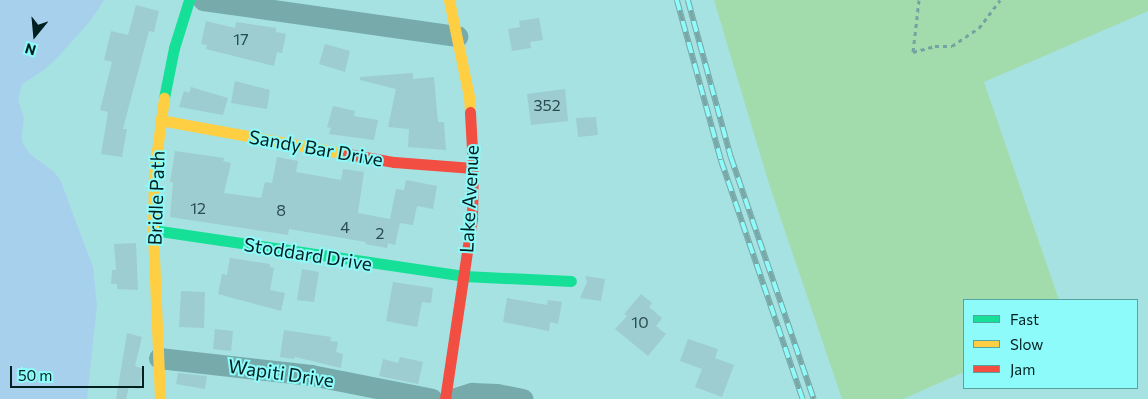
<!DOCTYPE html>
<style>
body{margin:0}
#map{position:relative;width:1148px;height:399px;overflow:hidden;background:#a6e2e2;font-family:Commissioner,sans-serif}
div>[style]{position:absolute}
.green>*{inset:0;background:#a3dcac}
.water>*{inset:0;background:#a7d0ec}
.building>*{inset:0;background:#9dccd1}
.path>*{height:3px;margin-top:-1.5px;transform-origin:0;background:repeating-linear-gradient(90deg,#75a3a2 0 4px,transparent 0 8px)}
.street>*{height:21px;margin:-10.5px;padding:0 10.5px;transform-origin:10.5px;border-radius:10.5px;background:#77abab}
.fast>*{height:11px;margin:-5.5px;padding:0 5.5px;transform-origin:5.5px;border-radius:5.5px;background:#16e098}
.slow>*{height:11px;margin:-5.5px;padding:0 5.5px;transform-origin:5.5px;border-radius:5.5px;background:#ffcf43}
.jam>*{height:11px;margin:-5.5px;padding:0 5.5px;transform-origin:5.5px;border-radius:5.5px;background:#f24e42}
.rail>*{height:5.5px;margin-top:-2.75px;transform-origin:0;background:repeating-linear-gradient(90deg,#8dfbfa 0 11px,#78a8a8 0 22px);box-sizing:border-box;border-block:1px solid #78a8a8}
span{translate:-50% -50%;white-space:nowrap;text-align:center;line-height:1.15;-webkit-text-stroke:4px #8dfbfa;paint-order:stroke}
.number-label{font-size:16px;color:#294d4e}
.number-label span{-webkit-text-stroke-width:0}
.street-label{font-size:19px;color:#002020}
.legend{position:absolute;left:963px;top:299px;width:175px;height:90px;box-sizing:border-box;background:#8dfbfa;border:1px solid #55a3a3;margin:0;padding:6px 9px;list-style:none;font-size:15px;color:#002020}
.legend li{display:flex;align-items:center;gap:10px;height:25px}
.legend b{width:25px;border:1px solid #55a3a3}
.north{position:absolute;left:10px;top:10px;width:50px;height:50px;-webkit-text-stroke:4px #8dfbfa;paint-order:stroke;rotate:197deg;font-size:14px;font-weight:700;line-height:20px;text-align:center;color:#002020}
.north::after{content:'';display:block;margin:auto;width:18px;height:22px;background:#002020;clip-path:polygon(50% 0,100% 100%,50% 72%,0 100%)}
.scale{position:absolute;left:10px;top:366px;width:134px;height:22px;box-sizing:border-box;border:2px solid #002020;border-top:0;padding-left:6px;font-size:15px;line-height:18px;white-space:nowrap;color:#002020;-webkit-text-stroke:4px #8dfbfa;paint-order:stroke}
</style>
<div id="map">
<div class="green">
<div style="clip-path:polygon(714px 0,1148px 0,1148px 11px,984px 82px,1059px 300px,964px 300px,964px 372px,903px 399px,842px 399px,769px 184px)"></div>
</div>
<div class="water">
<div style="clip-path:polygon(0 0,104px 0,91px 20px,58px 57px,44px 70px,22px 84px,18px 100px,24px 118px,22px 136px,23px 144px,31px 155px,53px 171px,60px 179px,93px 267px,97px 305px,87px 399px,0 399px)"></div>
</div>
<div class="building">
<div style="clip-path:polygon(136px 5px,159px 11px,154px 32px,149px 31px,131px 98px,123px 129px,127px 129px,122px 157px,101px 154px,108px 112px,100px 110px,112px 62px,104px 60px,111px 31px,128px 35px)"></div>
<div style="clip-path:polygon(539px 18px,543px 40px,530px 42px,531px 48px,512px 51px,508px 29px,520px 27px,519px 21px)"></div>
<div style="clip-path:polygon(206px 21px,235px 28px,236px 22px,276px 28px,276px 32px,286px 34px,282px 53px,277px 52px,274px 66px,206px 49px,207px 45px,201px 44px)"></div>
<div style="clip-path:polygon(325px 44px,350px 51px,345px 72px,319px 64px)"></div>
<div style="clip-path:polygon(413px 73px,413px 79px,434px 77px,438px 122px,444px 122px,446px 150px,408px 147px,409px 129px,388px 127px,396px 89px,360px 80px,360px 77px)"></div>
<div style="clip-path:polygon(235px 81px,270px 90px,267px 109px,231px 103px)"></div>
<div style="clip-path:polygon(191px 87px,228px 98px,223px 115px,179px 107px,184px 91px,189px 93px)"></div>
<div style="clip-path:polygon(565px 89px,568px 121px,531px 125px,527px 94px)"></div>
<div style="clip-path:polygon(333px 106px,355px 111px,354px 116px,378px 120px,374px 140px,329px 134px,331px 128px,327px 127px)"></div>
<div style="clip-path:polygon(596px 117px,598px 135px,578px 137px,576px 118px)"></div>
<div style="clip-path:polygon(175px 151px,224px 158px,223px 161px,231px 163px,224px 193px,261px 198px,265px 182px,272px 183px,277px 157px,298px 161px,296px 172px,341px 180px,343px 169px,364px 172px,358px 213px,390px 219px,396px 189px,404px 190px,406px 180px,437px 186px,433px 209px,417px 206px,413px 225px,400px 223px,395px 245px,388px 243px,387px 248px,365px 244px,366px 242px,289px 229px,288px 235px,170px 217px,173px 182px,170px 182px)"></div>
<div style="clip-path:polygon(136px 243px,138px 290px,117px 289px,117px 284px,111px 284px,112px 270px,116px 270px,114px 244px)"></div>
<div style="clip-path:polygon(230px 258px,270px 264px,270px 267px,274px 268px,270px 290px,285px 293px,281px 311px,218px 294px,222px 274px,227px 275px)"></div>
<div style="clip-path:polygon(302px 269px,319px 272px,314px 302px,297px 300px)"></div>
<div style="clip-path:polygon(585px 276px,605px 279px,601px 301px,580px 298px,587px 282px)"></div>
<div style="clip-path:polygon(393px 282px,433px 288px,431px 303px,422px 302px,417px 327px,386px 321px)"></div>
<div style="clip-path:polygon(181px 291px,205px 292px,204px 328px,179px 327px)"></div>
<div style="clip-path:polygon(641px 294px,652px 303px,649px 307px,662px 318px,656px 326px,666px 334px,648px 356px,615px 329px,627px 316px,624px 314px)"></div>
<div style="clip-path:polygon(507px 298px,547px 305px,548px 300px,562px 302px,558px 324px,550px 322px,549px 331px,503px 322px)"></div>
<div style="clip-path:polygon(215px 329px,233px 331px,231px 351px,213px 349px)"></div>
<div style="clip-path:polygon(284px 330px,331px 337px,330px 341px,338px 342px,336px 352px,343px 354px,341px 368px,295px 357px,294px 359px,280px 357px)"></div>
<div style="clip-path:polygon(127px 333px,142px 337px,135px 366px,143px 369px,139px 389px,129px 387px,126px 399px,116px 399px)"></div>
<div style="clip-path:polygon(688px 339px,718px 349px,715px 358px,734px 365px,722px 397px,695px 387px,702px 369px,680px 361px)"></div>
<div style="clip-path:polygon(400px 357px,423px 362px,418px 384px,379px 376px,383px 359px,398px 363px)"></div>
<div style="clip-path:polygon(178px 373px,207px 376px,205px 389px,176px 384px)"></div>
</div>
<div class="path">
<div style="left:919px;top:0;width:52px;rotate:96.6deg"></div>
<div style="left:913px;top:52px;width:23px;rotate:-15deg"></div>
<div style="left:935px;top:46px;width:17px"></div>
<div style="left:952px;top:46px;width:32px;rotate:-34deg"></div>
<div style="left:979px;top:28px;width:35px;rotate:-53deg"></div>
</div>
<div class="street">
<div style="left:203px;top:0;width:257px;rotate:8.1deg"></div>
<div style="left:159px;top:358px;width:153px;rotate:6.4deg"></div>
<div style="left:311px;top:375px;width:123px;rotate:11.2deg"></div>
<div style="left:452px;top:399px;width:21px;rotate:-17deg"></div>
<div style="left:472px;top:393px;width:25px;rotate:2deg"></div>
<div style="left:497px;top:394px;width:26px;rotate:11deg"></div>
</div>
<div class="fast">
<div style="left:164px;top:98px;width:51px;rotate:-78.7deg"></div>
<div style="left:174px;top:48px;width:50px;rotate:-72.6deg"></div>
<div style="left:153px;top:230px;width:314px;rotate:8.4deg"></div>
<div style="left:464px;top:276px;width:107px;rotate:2.7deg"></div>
</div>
<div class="slow">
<div style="left:449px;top:0;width:99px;rotate:78.3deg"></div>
<div style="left:469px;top:97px;width:15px;rotate:86deg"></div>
<div style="left:160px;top:120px;width:191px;rotate:10.3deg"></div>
<div style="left:160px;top:399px;width:169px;rotate:-92.4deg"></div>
<div style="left:153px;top:230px;width:57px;rotate:-89deg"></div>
<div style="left:154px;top:173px;width:76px;rotate:-82.4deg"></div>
</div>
<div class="jam">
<div style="left:348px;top:154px;width:47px;rotate:9.9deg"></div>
<div style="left:394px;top:162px;width:79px;rotate:4.3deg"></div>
<div style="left:445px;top:399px;width:183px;rotate:-81.5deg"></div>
<div style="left:472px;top:218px;width:50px;rotate:-88.9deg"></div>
<div style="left:473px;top:168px;width:56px;rotate:-93.1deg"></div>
</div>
<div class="rail">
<div style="left:677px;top:0;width:166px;rotate:74.6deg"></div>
<div style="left:721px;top:160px;width:253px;rotate:71.1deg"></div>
<div style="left:688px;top:0;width:163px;rotate:74.7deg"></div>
<div style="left:731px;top:157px;width:256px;rotate:71.1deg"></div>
</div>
<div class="number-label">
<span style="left:241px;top:39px">17</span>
<span style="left:547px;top:105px">352</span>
<span style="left:198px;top:208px">12</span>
<span style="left:281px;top:210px">8</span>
<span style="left:345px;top:227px">4</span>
<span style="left:380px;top:233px">2</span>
<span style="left:640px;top:322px">10</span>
</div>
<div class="street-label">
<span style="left:316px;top:148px;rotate:10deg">Sandy Bar Drive</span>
<span style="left:156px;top:198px;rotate:-88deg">Bridle Path</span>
<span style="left:469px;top:199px;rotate:-87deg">Lake Avenue</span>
<span style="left:308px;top:254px;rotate:9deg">Stoddard Drive</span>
<span style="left:281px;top:373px;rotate:8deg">Wapiti Drive</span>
</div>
<ul class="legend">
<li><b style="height:6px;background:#16e098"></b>Fast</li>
<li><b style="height:6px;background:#ffcf43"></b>Slow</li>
<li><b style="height:6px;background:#f24e42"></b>Jam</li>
</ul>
<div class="north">N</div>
<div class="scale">50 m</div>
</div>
